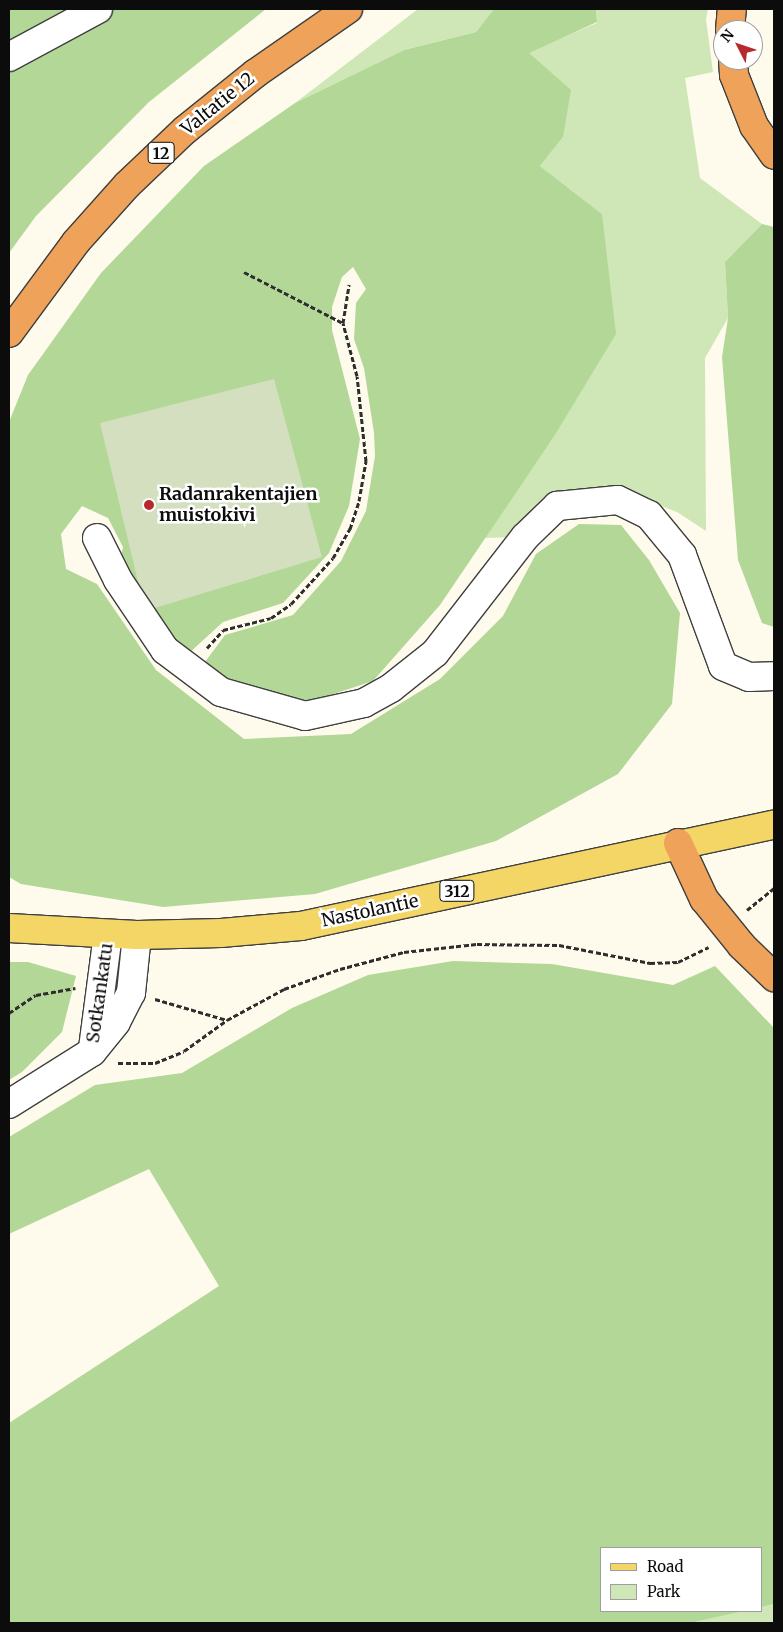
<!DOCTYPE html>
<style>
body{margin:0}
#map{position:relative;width:783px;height:1632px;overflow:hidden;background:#fefbec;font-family:Merriweather,serif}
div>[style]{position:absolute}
.green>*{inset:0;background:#cfe7b7}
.forest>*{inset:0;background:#b2d797}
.cemetery>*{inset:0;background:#d3dfbf}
.path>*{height:3px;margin-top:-1.5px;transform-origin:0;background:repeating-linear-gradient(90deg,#2e2e2e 0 5px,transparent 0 7.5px)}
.roads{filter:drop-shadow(1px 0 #3f3f3f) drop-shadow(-1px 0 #3f3f3f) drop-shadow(0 1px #3f3f3f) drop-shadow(0 -1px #3f3f3f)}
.minor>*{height:28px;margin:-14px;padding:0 14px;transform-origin:14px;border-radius:14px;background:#fff}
.major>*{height:28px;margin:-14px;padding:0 14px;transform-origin:14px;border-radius:14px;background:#f4d667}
.highway>*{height:28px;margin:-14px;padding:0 14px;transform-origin:14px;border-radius:14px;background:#efa259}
.dots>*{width:14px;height:14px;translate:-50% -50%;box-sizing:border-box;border:2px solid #fff;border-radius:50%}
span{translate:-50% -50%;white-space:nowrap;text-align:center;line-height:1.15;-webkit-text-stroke:5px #fff;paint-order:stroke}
.shield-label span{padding:1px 4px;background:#fff;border:1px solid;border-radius:4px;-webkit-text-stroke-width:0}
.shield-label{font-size:16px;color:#0c0c0c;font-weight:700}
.street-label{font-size:18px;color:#0c0c0c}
.poi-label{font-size:18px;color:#0c0c0c;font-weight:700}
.left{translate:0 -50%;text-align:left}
.frame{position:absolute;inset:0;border:10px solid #0c0c0c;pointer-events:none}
.legend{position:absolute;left:600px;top:1547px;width:162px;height:65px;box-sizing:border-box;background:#fff;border:1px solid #9e9e9e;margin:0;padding:6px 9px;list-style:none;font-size:15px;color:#0c0c0c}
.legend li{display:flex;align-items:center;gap:10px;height:25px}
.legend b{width:25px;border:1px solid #9e9e9e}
.north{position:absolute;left:713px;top:20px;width:50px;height:50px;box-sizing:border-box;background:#fff;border:1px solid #9e9e9e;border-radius:50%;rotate:311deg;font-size:14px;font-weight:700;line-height:20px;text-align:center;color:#0c0c0c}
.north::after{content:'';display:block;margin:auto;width:18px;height:22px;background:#b7292c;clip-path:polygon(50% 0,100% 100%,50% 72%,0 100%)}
</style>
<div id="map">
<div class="green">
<div style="clip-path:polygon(418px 9px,494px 9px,476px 32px,404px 50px,295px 103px)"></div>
<div style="clip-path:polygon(596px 9px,708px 9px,706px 19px,713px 72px,685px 78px,700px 178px,762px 224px,725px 262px,728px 318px,705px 358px,706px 531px,677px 512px,627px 493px,574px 489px,525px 537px,484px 538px,553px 438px,602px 214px,540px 166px,563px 137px,528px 52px,597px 23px)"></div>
<div style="clip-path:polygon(774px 1604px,774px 1623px,690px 1623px,745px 1611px,762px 1611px,762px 1607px)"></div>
</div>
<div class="forest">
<div style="clip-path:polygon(9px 9px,75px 9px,9px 46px)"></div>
<div style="clip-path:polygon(115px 9px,266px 9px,149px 102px,36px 216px,9px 253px,9px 67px)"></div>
<div style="clip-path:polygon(494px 9px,596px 9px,597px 22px,529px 53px,571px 90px,563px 137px,540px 166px,602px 214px,616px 334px,553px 438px,440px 605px,373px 681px,306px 703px,240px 693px,202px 666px,225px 635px,293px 615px,341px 561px,366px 511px,375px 456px,374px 433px,364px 368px,354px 339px,356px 303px,366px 289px,353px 267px,342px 277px,332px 307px,332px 330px,360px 439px,349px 506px,329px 553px,283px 603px,223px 622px,188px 654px,166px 636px,119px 566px,123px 547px,108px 518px,82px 506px,61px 534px,66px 569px,97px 584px,156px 670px,244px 739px,351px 734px,440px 679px,503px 616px,536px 554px,579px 524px,621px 525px,649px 560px,680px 613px,672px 704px,618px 774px,496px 841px,315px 894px,163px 907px,21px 884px,9px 877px,9px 422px,28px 375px,101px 273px,204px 166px,295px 103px,404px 50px,476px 32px)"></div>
<div style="clip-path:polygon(762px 224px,774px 227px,774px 627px,762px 623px,738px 560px,722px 357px,728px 318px,725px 262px)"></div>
<div style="clip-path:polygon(453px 961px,552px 964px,673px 985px,715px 966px,774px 1028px,774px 1604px,762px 1607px,762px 1548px,602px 1548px,602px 1611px,745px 1611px,690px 1623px,9px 1623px,9px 1423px,219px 1286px,149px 1169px,9px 1234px,9px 1137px,95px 1085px,182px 1073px,292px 1008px,368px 975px)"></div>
<div style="clip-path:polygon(9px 962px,28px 962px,76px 976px,62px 1032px,22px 1072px,9px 1080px)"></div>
</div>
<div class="cemetery">
<div style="clip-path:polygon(274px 379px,322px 557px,145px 611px,100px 423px)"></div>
</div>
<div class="path">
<div style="left:244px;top:272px;width:111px;rotate:27.3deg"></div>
<div style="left:207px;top:648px;width:24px;rotate:-48deg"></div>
<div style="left:223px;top:630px;width:49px;rotate:-14deg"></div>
<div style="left:271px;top:618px;width:24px;rotate:-35deg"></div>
<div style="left:291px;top:604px;width:62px;rotate:-47.6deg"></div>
<div style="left:333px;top:558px;width:34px;rotate:-60deg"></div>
<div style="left:350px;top:529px;width:29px;rotate:-72deg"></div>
<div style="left:359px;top:501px;width:41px;rotate:-80.1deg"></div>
<div style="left:366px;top:461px;width:85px;rotate:-96deg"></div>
<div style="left:357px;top:376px;width:55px;rotate:-104.8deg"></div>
<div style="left:343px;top:323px;width:39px;rotate:-81deg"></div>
<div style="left:747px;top:910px;width:35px;rotate:-39deg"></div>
<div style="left:155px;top:999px;width:75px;rotate:16.3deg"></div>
<div style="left:227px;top:1020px;width:65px;rotate:-28.5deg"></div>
<div style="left:284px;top:989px;width:59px;rotate:-19.7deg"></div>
<div style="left:340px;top:969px;width:66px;rotate:-14.9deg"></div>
<div style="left:404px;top:952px;width:73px;rotate:-6.3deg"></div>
<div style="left:477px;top:944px;width:82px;rotate:0.7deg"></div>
<div style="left:559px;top:945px;width:93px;rotate:11.2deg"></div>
<div style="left:650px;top:963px;width:28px;rotate:-2deg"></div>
<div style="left:678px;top:962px;width:34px;rotate:-26deg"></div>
<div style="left:9px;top:1013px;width:32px;rotate:-34deg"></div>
<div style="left:36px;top:995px;width:40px;rotate:-10deg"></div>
<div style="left:118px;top:1063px;width:37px"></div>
<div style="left:155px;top:1063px;width:31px;rotate:-22deg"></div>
<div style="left:184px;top:1051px;width:53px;rotate:-35.8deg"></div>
</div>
<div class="roads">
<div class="minor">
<div style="left:9px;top:57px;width:101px;rotate:-28.3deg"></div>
<div style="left:97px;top:538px;width:47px;rotate:63.4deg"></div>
<div style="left:118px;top:580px;width:84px;rotate:56.1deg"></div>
<div style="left:165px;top:650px;width:70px;rotate:36.9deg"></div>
<div style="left:221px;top:692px;width:87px;rotate:15.9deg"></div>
<div style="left:305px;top:716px;width:60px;rotate:-12.4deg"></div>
<div style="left:364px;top:703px;width:31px;rotate:-29deg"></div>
<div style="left:391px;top:688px;width:56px;rotate:-38.5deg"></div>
<div style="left:435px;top:653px;width:147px;rotate:-52.2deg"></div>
<div style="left:525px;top:537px;width:45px;rotate:-44.1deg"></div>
<div style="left:557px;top:506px;width:61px;rotate:-5.6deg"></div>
<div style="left:618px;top:500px;width:34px;rotate:26deg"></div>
<div style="left:649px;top:515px;width:52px;rotate:50.5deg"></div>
<div style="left:682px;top:555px;width:118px;rotate:69.7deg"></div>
<div style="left:723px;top:666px;width:28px;rotate:23deg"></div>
<div style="left:749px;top:677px;width:25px;rotate:-2deg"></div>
<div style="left:93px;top:1048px;width:115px;rotate:-82.5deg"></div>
<div style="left:9px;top:1104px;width:98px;rotate:-32.1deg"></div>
<div style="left:92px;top:1052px;width:38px;rotate:-51deg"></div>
<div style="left:116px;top:1022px;width:33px;rotate:-63deg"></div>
<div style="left:131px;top:993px;width:58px;rotate:-84.1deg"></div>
</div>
<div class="major">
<div style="left:9px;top:928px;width:128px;rotate:3.1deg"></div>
<div style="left:137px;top:935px;width:84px;rotate:-1.4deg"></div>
<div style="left:221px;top:933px;width:80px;rotate:-5deg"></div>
<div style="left:301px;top:926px;width:484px;rotate:-12.1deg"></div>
</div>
<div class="highway">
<div style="left:730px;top:30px;width:21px;rotate:-85deg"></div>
<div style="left:733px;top:60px;width:15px;rotate:86deg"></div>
<div style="left:734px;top:75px;width:55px;rotate:68.6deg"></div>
<div style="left:754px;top:126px;width:35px;rotate:55deg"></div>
<div style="left:9px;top:333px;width:113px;rotate:-53.6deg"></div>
<div style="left:76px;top:242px;width:76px;rotate:-48.2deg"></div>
<div style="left:127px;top:185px;width:80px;rotate:-43.5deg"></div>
<div style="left:185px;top:130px;width:91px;rotate:-38.8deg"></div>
<div style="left:256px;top:73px;width:112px;rotate:-34.8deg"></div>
<div style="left:678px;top:843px;width:62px;rotate:65.1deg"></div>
<div style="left:704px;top:899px;width:60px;rotate:51deg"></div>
<div style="left:742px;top:946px;width:45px;rotate:44.1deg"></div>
</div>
</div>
<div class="dots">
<div style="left:149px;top:505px;background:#b7292c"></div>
</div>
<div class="shield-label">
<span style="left:161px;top:153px">12</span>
<span style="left:457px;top:891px">312</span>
</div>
<div class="street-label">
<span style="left:218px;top:104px;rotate:-39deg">Valtatie 12</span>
<span style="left:370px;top:911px;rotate:-12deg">Nastolantie</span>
<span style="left:100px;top:993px;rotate:-82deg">Sotkankatu</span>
</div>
<div class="poi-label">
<span class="left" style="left:159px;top:505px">Radanrakentajien<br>muistokivi</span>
</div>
<div class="frame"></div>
<ul class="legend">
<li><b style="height:6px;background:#f4d667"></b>Road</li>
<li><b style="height:14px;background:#cfe7b7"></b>Park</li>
</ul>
<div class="north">N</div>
</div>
